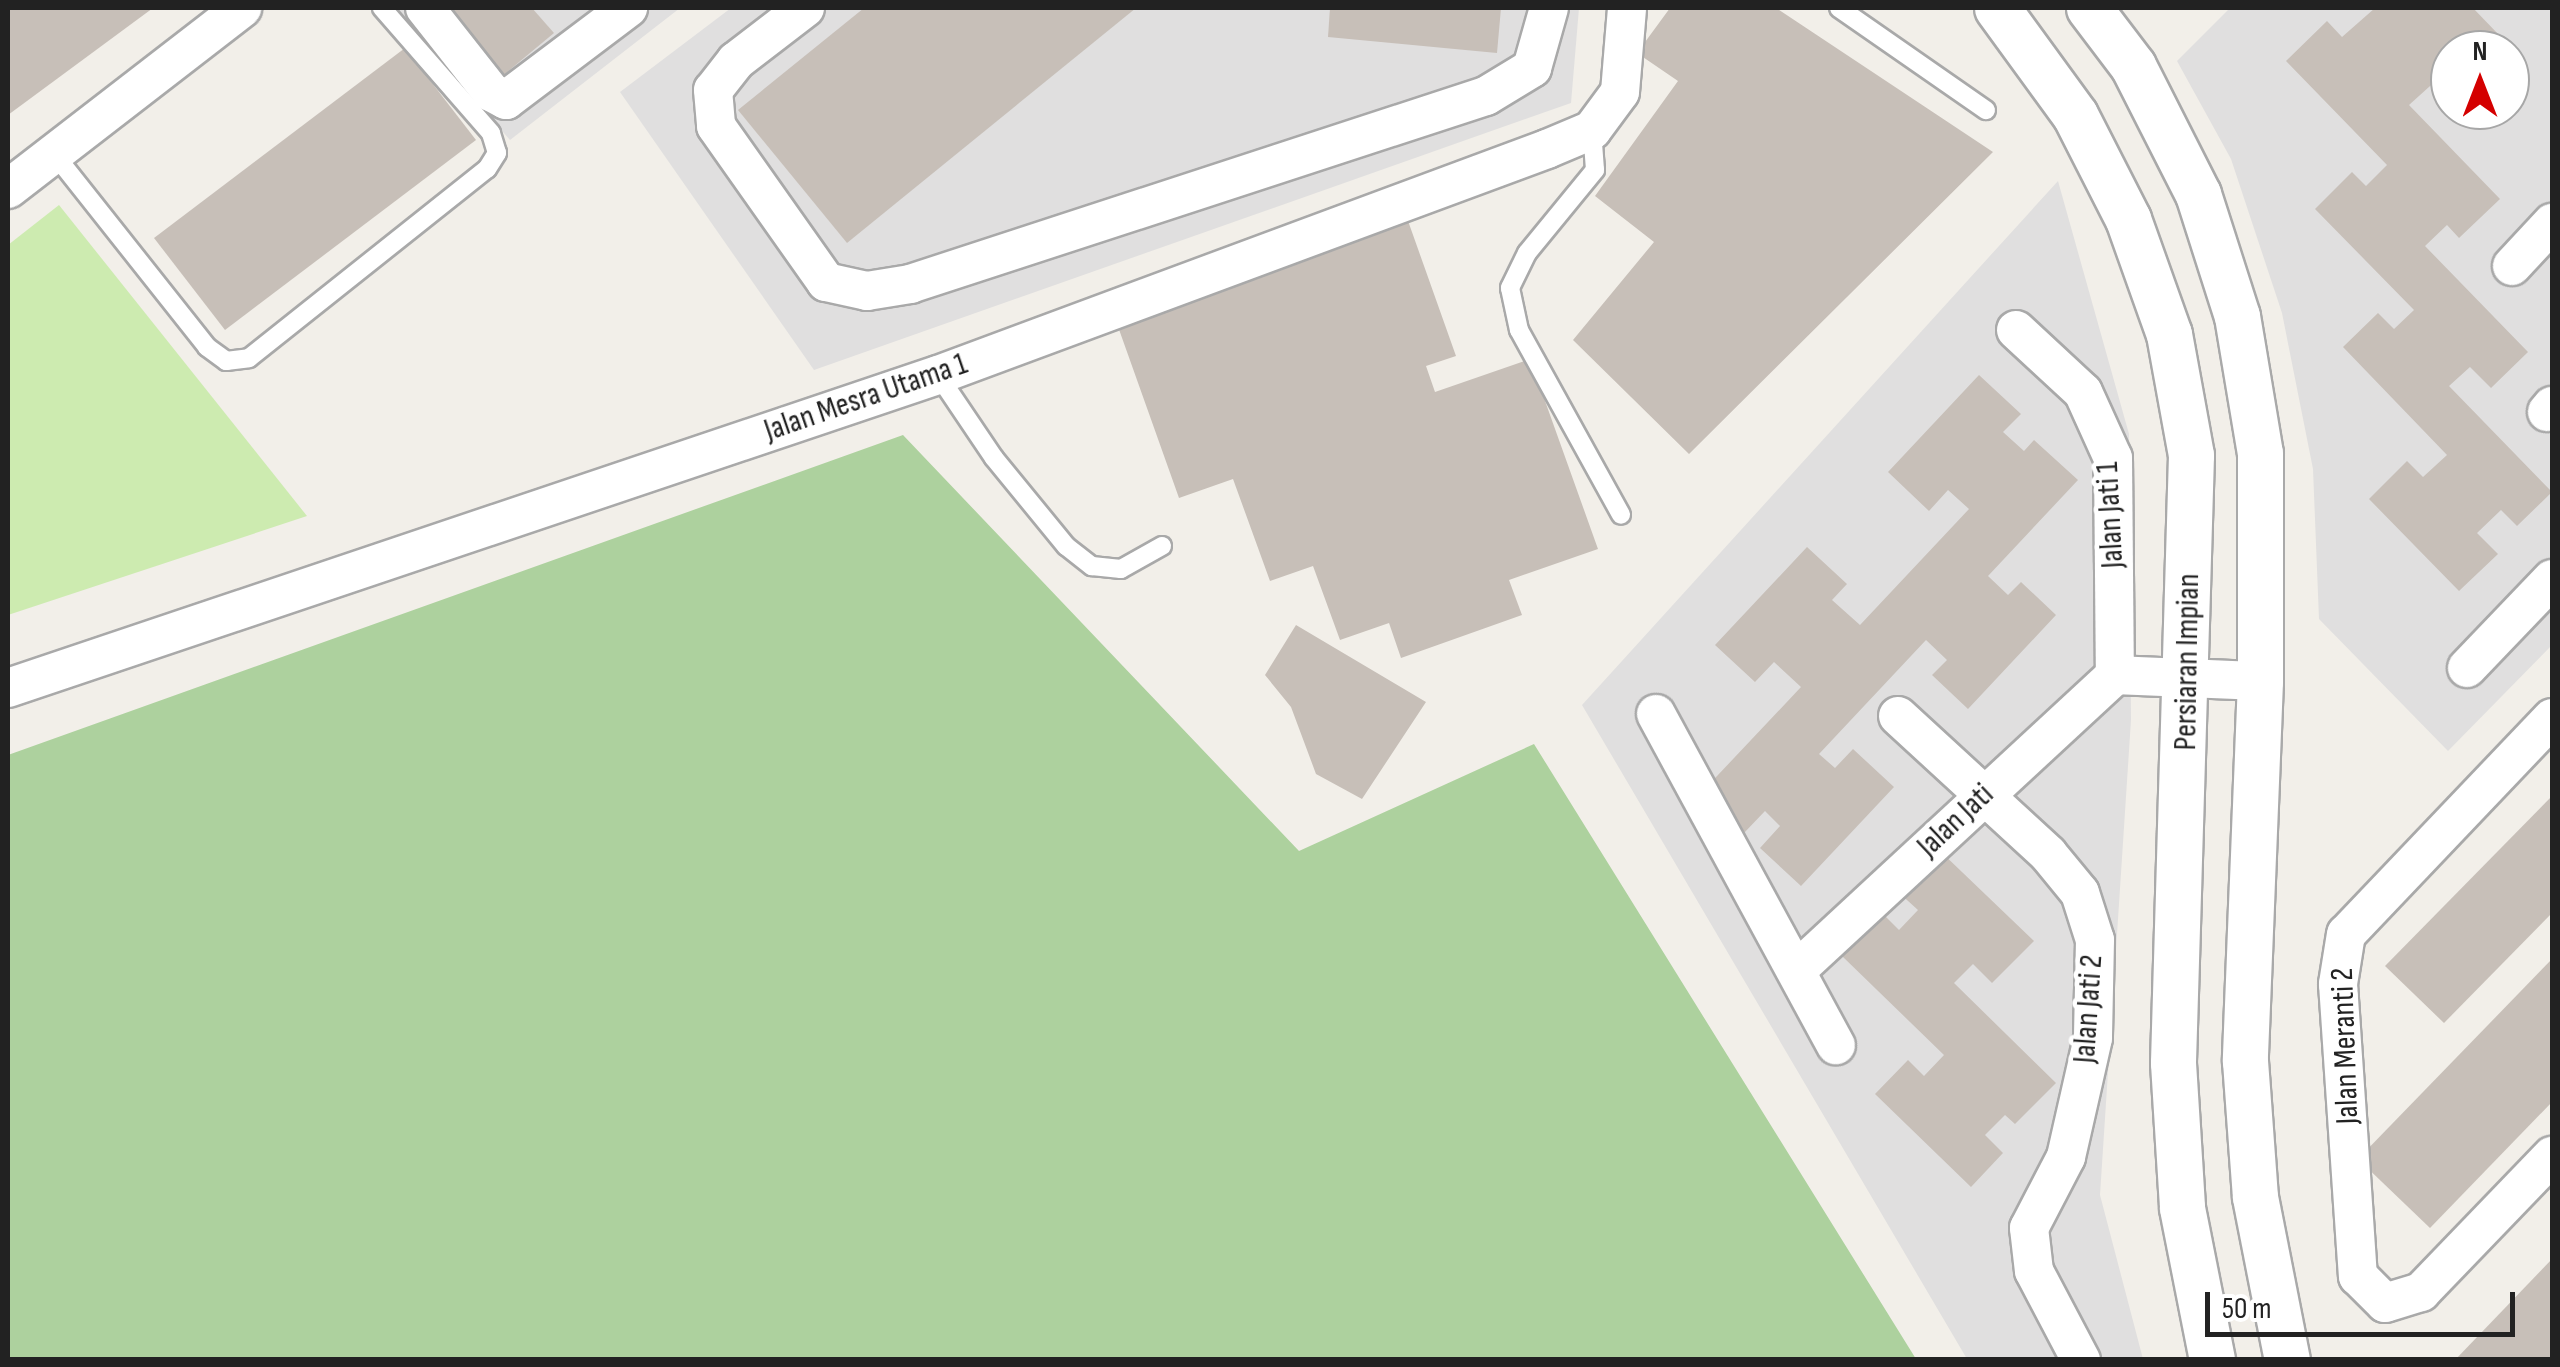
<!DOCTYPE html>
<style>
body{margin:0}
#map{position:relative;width:2560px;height:1367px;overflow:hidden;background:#f2efe9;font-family:"Sofia Sans Condensed",sans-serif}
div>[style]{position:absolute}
.residential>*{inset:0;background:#e0dfdf}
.grass>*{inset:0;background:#cdebb0}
.forest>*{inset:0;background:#add19e}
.building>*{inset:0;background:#c7bfb8}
.roads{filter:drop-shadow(2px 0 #a9a9a9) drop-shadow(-2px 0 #a9a9a9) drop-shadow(0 2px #a9a9a9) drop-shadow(0 -2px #a9a9a9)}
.service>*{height:18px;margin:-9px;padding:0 9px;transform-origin:9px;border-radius:9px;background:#fff}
.minor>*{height:38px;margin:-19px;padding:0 19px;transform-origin:19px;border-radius:19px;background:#fff}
.tertiary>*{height:45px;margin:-22.5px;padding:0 22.5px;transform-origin:22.5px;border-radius:22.5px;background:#fff}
span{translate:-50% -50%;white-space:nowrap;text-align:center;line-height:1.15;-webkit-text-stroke:9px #fff;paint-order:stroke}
.street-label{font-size:32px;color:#222}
.frame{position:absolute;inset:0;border:10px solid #222;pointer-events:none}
.north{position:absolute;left:2430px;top:30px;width:100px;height:100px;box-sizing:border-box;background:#fff;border:2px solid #a7a7a7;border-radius:50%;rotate:0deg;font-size:28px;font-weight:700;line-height:40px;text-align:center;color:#222}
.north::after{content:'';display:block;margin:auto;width:35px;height:45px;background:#d40000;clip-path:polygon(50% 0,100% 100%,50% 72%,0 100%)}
.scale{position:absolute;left:2205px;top:1292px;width:310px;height:45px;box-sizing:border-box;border:5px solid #222;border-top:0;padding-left:12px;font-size:30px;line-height:35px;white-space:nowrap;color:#222;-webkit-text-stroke:8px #fff;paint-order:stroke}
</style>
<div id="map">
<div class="residential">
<div style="clip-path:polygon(395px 8px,680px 8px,510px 140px)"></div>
<div style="clip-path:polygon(731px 8px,1579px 8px,1571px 103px,814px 370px,620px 92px)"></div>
<div style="clip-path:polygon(evenodd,2230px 8px,2552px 8px,2552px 645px,2448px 751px,2319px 619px,2313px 469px,2282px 313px,2231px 159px,2177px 61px,2230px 8px,2450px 50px,2510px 50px,2510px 110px,2450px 110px,2450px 50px)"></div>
<div style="clip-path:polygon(2058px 181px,2129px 434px,2131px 720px,2100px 1195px,2143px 1359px,1967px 1359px,1582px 705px)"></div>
</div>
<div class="grass">
<div style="clip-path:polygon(59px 205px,307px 516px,8px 615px,8px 245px)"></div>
</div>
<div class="forest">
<div style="clip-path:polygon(903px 435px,1299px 851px,1534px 744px,1916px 1359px,8px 1359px,8px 755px)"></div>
</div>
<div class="building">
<div style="clip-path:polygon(8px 8px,153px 8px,8px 115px)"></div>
<div style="clip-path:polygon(449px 8px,532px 8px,554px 33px,494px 83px,438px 17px)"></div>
<div style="clip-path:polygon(864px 8px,1136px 8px,847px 243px,738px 110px)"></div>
<div style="clip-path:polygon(1330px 8px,1501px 8px,1497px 53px,1328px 37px)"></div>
<div style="clip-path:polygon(1670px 8px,1776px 8px,1993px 152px,1689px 454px,1573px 340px,1654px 242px,1595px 196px,1678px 81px,1637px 53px)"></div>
<div style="clip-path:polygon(2375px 8px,2473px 8px,2499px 35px,2484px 50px,2450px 50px,2450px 68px,2409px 105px,2500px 199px,2459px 238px,2447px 225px,2425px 246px,2528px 352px,2491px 388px,2470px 367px,2449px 386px,2552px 492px,2517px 526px,2501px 510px,2477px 533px,2498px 554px,2459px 591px,2369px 499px,2407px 461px,2423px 477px,2447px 455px,2343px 347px,2378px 313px,2394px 329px,2414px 310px,2315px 209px,2352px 172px,2366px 186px,2387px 165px,2286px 61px,2327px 21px,2342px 37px)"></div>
<div style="clip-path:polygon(405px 48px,476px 140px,225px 330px,154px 238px)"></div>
<div style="clip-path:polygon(1407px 218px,1456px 356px,1426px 366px,1435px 392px,1530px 359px,1598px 549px,1509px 580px,1522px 615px,1401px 658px,1389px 623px,1340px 640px,1313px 566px,1270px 581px,1233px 479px,1179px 498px,1116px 321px)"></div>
<div style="clip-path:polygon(1979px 375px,2021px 414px,2003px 432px,2024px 451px,2034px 440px,2078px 480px,1988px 576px,2008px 595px,2021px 582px,2056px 615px,1968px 709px,1932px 675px,1947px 660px,1926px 640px,1819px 754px,1835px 768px,1853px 749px,1894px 787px,1801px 886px,1760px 848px,1780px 826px,1765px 811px,1744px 833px,1701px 793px,1801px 687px,1774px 662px,1755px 682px,1715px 645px,1807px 547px,1847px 584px,1832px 600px,1860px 625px,1969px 509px,1948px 490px,1929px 511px,1888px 472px)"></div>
<div style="clip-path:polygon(1296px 625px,1426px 702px,1362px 799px,1316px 774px,1291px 707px,1265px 675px)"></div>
<div style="clip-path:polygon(2552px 796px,2552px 913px,2444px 1023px,2385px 966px)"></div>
<div style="clip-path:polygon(1938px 849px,2034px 941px,1992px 983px,1973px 964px,1954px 983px,2056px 1083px,2015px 1124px,2005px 1115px,1985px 1135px,2003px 1153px,1971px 1187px,1875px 1094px,1908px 1060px,1924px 1076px,1944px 1055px,1842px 956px,1883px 914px,1899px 930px,1918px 910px,1897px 891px)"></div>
<div style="clip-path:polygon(2552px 959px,2552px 1102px,2430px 1228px,2358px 1159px)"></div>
<div style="clip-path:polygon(2552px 1259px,2552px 1360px,2455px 1360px)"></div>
</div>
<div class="roads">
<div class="service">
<div style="left:1839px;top:8px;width:179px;rotate:34.8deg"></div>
<div style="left:1592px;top:130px;width:40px;rotate:85.7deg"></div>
<div style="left:1595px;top:170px;width:107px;rotate:129.3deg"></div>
<div style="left:1527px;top:253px;width:39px;rotate:116deg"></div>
<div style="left:1510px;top:288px;width:43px;rotate:77.9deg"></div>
<div style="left:1519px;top:330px;width:211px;rotate:61.1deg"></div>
<div style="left:55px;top:155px;width:245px;rotate:51.6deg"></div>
<div style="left:207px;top:347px;width:24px;rotate:36deg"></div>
<div style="left:226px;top:361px;width:23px;rotate:-7deg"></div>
<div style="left:249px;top:358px;width:304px;rotate:-38.5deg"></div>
<div style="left:487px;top:169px;width:19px;rotate:-58deg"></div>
<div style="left:497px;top:153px;width:21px;rotate:-107deg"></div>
<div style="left:491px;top:133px;width:166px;rotate:-131.1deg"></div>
<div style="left:938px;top:375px;width:100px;rotate:56deg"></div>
<div style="left:994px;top:458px;width:114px;rotate:50.7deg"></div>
<div style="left:1066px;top:546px;width:33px;rotate:38deg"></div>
<div style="left:1092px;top:566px;width:29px;rotate:6deg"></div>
<div style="left:1121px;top:569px;width:47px;rotate:-29.3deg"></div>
</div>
<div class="minor">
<div style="left:425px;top:8px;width:107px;rotate:51.8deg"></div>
<div style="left:491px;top:92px;width:17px;rotate:28deg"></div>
<div style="left:506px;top:100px;width:153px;rotate:-37deg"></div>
<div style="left:805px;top:8px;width:87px;rotate:142.5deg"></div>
<div style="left:736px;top:61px;width:37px;rotate:128deg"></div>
<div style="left:713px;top:90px;width:36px;rotate:85deg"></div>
<div style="left:716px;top:126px;width:191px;rotate:54.8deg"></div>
<div style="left:826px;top:282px;width:42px;rotate:12.4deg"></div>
<div style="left:867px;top:291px;width:44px;rotate:-9.2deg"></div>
<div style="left:910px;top:284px;width:606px;rotate:-18.08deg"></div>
<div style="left:1486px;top:96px;width:54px;rotate:-31.3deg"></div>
<div style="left:1532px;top:68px;width:62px;rotate:-74.2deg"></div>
<div style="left:8px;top:189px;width:296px;rotate:-37.7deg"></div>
<div style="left:2512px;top:266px;width:59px;rotate:-47.1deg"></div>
<div style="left:2016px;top:330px;width:91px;rotate:42.8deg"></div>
<div style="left:2083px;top:392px;width:72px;rotate:65.6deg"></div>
<div style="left:2113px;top:458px;width:217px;rotate:89.5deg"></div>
<div style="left:2547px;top:412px;width:8px;rotate:-50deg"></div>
<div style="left:2467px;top:668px;width:123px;rotate:-46.3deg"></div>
<div style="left:2115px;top:675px;width:145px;rotate:2.4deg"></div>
<div style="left:8px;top:688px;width:981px;rotate:-18.6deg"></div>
<div style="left:938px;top:375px;width:650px;rotate:-20.36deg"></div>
<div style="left:1547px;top:149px;width:49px;rotate:-22.9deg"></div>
<div style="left:1592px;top:130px;width:47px;rotate:-53.6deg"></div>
<div style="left:1620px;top:92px;width:84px;rotate:-85.2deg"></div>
<div style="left:1656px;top:714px;width:377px;rotate:61.5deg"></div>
<div style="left:1898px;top:716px;width:204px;rotate:42.6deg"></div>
<div style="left:2048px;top:854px;width:50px;rotate:50.6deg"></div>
<div style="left:2080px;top:893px;width:49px;rotate:72.3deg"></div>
<div style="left:2095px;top:940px;width:98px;rotate:91.2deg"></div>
<div style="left:2093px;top:1038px;width:122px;rotate:102.8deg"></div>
<div style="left:2066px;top:1157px;width:80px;rotate:117.5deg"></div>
<div style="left:2029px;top:1228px;width:43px;rotate:83.4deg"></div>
<div style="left:2034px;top:1271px;width:101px;rotate:62.2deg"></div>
<div style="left:2552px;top:718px;width:298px;rotate:133.6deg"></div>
<div style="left:2346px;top:934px;width:51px;rotate:99.1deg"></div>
<div style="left:2338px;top:984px;width:293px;rotate:86.1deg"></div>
<div style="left:2358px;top:1276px;width:38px;rotate:45deg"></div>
<div style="left:2385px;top:1303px;width:38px;rotate:-17deg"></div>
<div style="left:2421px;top:1292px;width:189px;rotate:-46.1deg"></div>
<div style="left:1799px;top:968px;width:431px;rotate:-42.8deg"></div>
</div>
<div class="tertiary">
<div style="left:1997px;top:8px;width:132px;rotate:53.9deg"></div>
<div style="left:2075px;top:115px;width:117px;rotate:63deg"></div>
<div style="left:2128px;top:219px;width:122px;rotate:70.4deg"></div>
<div style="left:2169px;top:334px;width:123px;rotate:79.7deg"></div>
<div style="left:2191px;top:455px;width:608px;rotate:91.7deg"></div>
<div style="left:2173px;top:1063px;width:145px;rotate:86.4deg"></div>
<div style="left:2182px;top:1208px;width:155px;rotate:78.8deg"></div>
<div style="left:2089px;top:8px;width:73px;rotate:52.8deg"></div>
<div style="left:2133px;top:66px;width:144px;rotate:63.1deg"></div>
<div style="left:2198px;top:194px;width:128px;rotate:72.3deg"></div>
<div style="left:2237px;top:316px;width:139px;rotate:80.5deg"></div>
<div style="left:2260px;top:453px;width:228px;rotate:90deg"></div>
<div style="left:2260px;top:681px;width:380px;rotate:92.3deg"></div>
<div style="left:2245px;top:1061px;width:136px;rotate:85.8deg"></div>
<div style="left:2255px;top:1197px;width:166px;rotate:78.9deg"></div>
</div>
</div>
<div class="street-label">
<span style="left:866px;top:398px;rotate:-19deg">Jalan Mesra Utama 1</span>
<span style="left:2111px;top:515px;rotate:-93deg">Jalan Jati 1</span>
<span style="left:2188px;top:662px;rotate:-89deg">Persiaran Impian</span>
<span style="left:1956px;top:821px;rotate:-43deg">Jalan Jati</span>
<span style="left:2089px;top:1009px;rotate:-86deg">Jalan Jati 2</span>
<span style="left:2346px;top:1046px;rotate:-92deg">Jalan Meranti 2</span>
</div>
<div class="frame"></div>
<div class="north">N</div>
<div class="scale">50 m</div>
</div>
